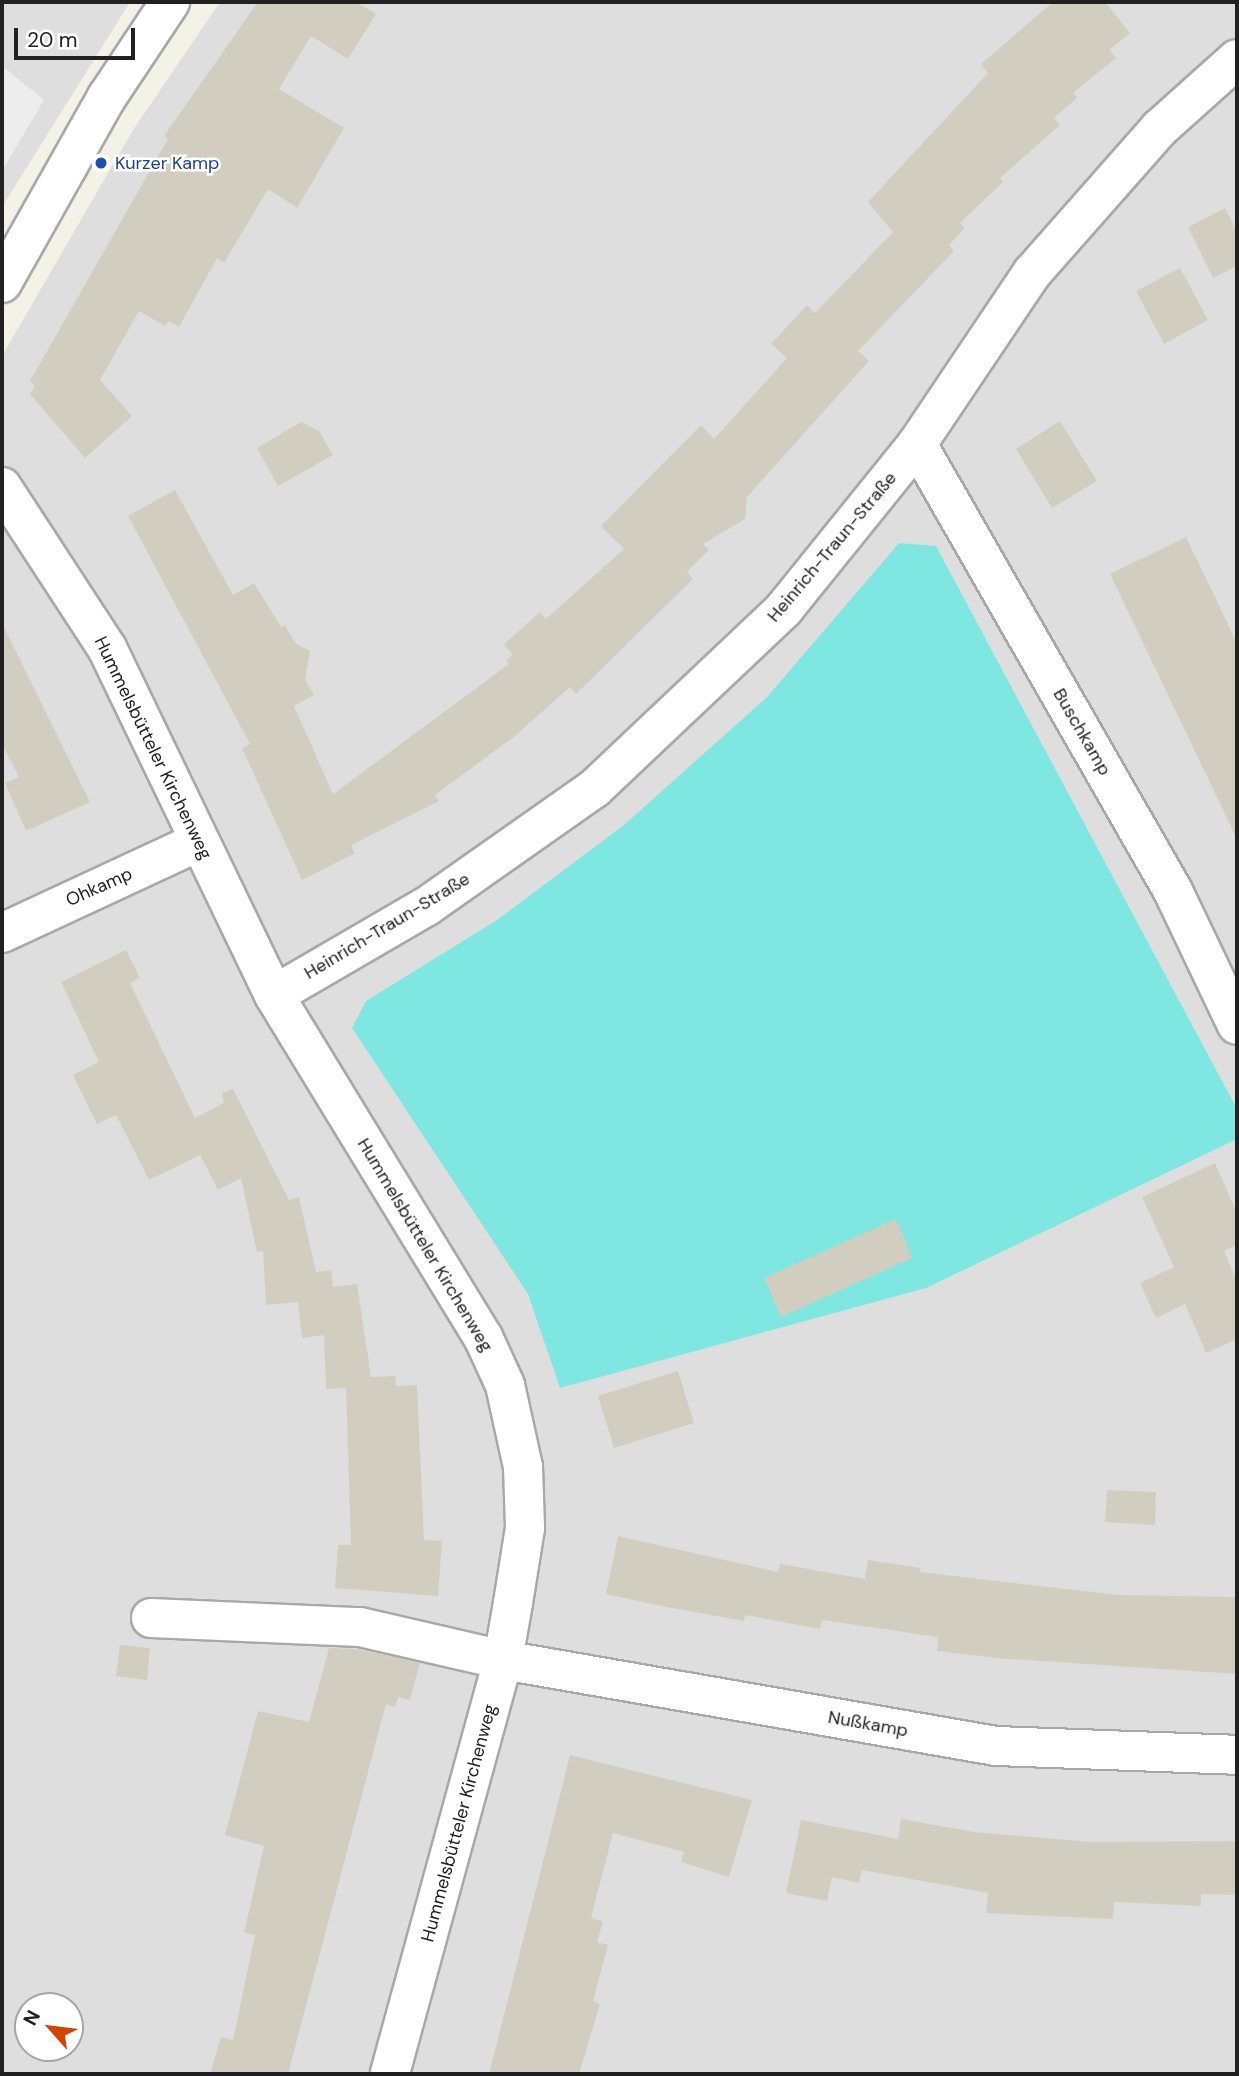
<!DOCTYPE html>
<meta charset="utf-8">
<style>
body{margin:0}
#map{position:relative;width:1239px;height:2076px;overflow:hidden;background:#f2f2e7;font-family:"DM Sans",sans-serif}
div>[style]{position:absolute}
.residential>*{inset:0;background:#dfdede}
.pitch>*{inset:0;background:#7fe7e1}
.parking>*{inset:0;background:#ededed}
.building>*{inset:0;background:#d2cebf}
.roads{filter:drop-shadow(2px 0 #a8a8a8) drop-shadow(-2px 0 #a8a8a8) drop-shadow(0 2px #a8a8a8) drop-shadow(0 -2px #a8a8a8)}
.minor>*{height:38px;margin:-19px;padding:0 19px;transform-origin:19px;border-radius:19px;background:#fff}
.dots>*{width:19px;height:19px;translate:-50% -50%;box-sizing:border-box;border:4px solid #fff;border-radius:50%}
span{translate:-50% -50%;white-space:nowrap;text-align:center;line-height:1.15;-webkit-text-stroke:5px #fff;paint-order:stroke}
.transit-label{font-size:18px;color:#164399}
.left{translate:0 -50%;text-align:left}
.street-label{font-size:18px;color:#212121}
.frame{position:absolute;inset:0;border:4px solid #212121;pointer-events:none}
.north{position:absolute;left:14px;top:1992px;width:70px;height:70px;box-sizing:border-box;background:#fff;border:2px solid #a6a6a6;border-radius:50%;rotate:298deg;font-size:19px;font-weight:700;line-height:28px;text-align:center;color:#212121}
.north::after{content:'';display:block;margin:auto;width:24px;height:32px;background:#d24400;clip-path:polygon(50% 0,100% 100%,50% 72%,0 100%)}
.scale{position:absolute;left:14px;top:28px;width:121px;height:32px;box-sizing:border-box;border:4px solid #212121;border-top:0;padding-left:9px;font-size:21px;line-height:24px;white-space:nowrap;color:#212121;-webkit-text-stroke:5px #fff;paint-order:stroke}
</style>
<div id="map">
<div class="residential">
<div style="clip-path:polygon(2px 2px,130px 2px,2px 207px)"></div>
<div style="clip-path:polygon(evenodd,220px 2px,1237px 2px,1237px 2074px,2px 2074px,2px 356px,133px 130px,220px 2px,28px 2006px,70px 2006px,70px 2048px,28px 2048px,28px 2006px)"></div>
</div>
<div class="pitch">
<div style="clip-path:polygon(899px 543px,936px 546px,1237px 1109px,1237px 1139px,926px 1288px,560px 1388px,528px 1294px,352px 1028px,366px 1001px,497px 920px,624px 825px,767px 697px)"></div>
</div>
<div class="parking">
<div style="clip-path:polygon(2px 66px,44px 100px,2px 171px)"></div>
</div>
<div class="building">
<div style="clip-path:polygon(258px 2px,356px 2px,376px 14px,348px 59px,311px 36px,279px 89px,344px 128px,297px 208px,268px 189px,224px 263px,217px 258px,179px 327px,168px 321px,165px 326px,139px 311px,100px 380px,132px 416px,85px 458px,30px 394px,35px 386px,30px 381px,168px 139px,164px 136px)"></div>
<div style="clip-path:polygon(1053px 2px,1105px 2px,1130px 33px,1109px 50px,1116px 58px,1073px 93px,1077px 98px,1054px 118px,1060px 125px,1000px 178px,1003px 182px,960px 223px,965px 228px,949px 245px,954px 251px,858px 351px,869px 361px,747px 497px,745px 519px,703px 544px,709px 550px,687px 572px,693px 579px,576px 694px,570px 687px,515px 736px,435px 795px,439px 801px,351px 845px,355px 853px,302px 880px,242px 748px,250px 744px,128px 516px,175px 490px,233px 595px,254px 583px,281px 627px,285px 625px,296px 644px,310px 651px,305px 679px,314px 695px,294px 706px,333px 794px,509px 664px,506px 660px,513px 655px,504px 644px,540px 612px,546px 619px,624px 549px,601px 526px,701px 425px,714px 439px,787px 358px,771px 344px,807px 305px,815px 313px,893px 232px,868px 202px,988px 73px,981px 64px)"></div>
<div style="clip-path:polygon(1225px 208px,1237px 232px,1237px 266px,1213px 278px,1188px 227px)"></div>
<div style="clip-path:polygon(1180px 268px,1208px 320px,1164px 344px,1136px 291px)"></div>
<div style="clip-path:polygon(1060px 421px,1097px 481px,1052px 508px,1016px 449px)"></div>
<div style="clip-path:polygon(301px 422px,319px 431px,333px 455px,278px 486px,257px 448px)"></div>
<div style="clip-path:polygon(1186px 537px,1237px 643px,1237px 839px,1110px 574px)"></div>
<div style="clip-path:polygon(2px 623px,90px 802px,26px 831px,5px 783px,19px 777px,2px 744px)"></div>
<div style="clip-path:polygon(126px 950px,140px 978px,130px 983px,195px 1118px,224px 1103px,222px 1093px,233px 1089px,289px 1200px,299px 1197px,316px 1272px,331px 1270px,333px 1287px,357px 1284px,371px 1377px,395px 1376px,396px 1386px,417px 1385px,424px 1540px,442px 1541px,438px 1596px,335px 1588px,338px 1545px,351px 1545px,346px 1388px,326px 1389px,324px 1335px,302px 1338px,298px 1302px,266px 1305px,263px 1251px,257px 1252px,241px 1178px,218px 1190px,200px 1155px,149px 1180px,116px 1115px,97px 1124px,73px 1075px,99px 1062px,61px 982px)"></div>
<div style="clip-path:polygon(1215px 1163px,1237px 1213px,1237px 1245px,1224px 1251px,1237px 1281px,1237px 1339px,1206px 1353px,1185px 1304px,1156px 1318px,1140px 1283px,1174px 1267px,1142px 1197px)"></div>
<div style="clip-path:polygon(896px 1219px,912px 1258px,781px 1317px,764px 1278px)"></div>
<div style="clip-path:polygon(678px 1371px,694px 1423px,614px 1448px,598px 1396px)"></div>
<div style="clip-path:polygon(1107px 1490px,1156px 1492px,1155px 1525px,1105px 1522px)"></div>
<div style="clip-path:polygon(618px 1536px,778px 1572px,780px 1564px,865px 1579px,868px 1560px,921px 1568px,920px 1572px,1118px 1595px,1237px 1597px,1237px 1674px,996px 1658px,937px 1651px,938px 1637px,822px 1620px,820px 1629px,745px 1615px,744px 1621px,661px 1606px,606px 1594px)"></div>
<div style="clip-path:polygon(120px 1645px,150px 1648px,147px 1680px,116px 1676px)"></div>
<div style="clip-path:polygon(329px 1648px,357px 1649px,420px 1663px,410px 1700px,398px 1697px,395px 1707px,386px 1704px,288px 2074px,210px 2074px,221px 2037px,233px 2040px,255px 1935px,244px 1932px,264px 1846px,225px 1835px,258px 1711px,309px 1722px)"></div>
<div style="clip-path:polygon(570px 1755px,752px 1800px,729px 1877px,681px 1862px,684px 1852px,613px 1833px,591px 1918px,603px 1922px,597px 1942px,608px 1945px,593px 2001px,600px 2004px,579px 2074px,489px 2074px)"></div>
<div style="clip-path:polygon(901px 1819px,974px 1832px,1091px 1842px,1237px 1841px,1237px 1895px,1201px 1894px,1201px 1906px,1114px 1902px,1113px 1919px,986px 1913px,988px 1893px,862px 1870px,859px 1883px,832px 1877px,827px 1901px,786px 1893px,801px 1820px,898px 1839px)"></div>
</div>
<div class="roads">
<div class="minor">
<div style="left:2px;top:283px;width:214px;rotate:-60.6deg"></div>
<div style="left:107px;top:97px;width:114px;rotate:-56.4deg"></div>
<div style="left:917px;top:444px;width:515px;rotate:60.2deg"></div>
<div style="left:1173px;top:891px;width:148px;rotate:64.5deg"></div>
<div style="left:2px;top:487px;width:192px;rotate:56.9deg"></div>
<div style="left:107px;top:648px;width:385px;rotate:64.3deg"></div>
<div style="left:274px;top:995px;width:401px;rotate:58.6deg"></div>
<div style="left:483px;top:1337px;width:53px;rotate:65.4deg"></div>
<div style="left:505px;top:1385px;width:84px;rotate:77.6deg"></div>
<div style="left:523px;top:1467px;width:61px;rotate:88.1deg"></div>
<div style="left:525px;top:1528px;width:76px;rotate:99.1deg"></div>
<div style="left:513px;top:1603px;width:58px;rotate:100deg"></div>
<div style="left:503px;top:1660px;width:429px;rotate:105.3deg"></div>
<div style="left:2px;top:933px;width:216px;rotate:-24.9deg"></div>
<div style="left:274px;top:995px;width:177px;rotate:-30.2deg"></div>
<div style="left:427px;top:906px;width:205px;rotate:-35.1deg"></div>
<div style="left:595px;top:788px;width:260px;rotate:-43.4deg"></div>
<div style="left:784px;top:609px;width:212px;rotate:-51.1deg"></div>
<div style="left:917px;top:444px;width:206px;rotate:-56.1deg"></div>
<div style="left:1032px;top:273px;width:193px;rotate:-48.6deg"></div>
<div style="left:1160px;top:128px;width:103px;rotate:-41.9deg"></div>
<div style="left:151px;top:1618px;width:209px;rotate:2.5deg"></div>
<div style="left:360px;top:1627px;width:147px;rotate:13deg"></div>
<div style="left:503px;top:1660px;width:500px;rotate:9.9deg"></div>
<div style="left:996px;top:1746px;width:241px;rotate:2.1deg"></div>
</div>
</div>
<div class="dots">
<div style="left:101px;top:163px;background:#1a4fb4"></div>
</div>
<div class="transit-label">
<span class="left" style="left:115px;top:163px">Kurzer Kamp</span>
</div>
<div class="street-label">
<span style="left:832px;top:547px;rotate:-50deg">Heinrich-Traun-Straße</span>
<span style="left:1082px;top:732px;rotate:60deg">Buschkamp</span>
<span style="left:153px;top:748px;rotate:64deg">Hummelsbütteler Kirchenweg</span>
<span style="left:99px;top:887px;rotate:-24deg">Ohkamp</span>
<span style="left:387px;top:926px;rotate:-31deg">Heinrich-Traun-Straße</span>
<span style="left:425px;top:1245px;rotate:59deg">Hummelsbütteler Kirchenweg</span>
<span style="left:868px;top:1724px;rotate:10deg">Nußkamp</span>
<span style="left:459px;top:1823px;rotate:-75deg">Hummelsbütteler Kirchenweg</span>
</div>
<div class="frame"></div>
<div class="north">N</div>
<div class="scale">20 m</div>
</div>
